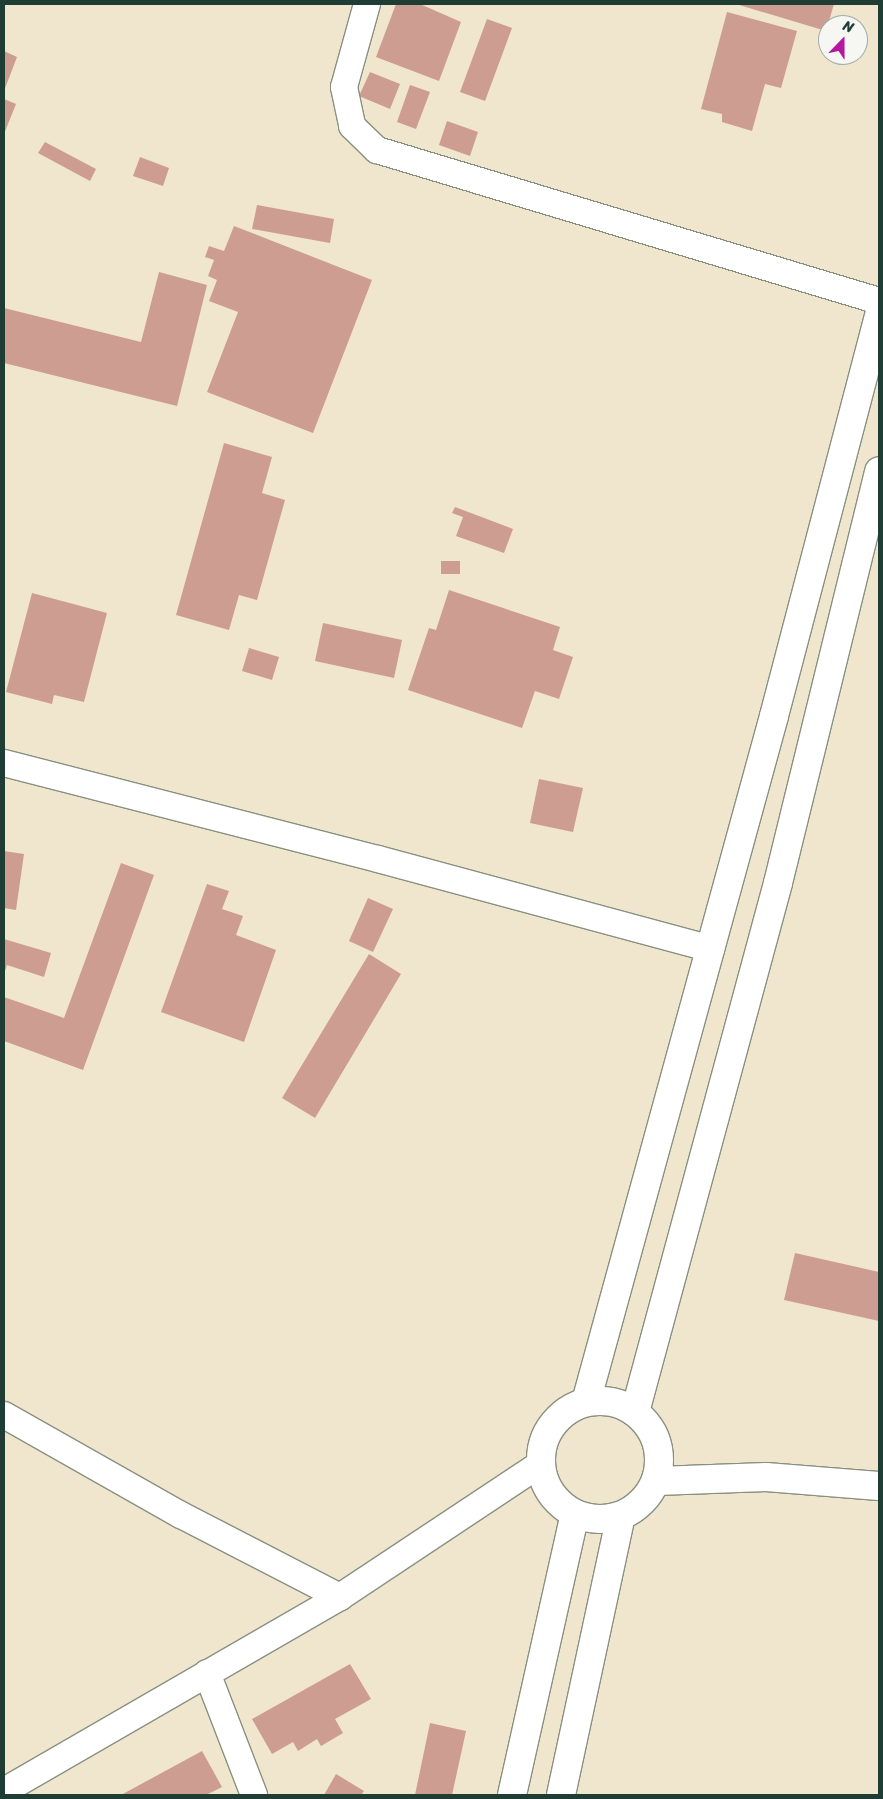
<!DOCTYPE html>
<style>
body{margin:0}
#map{position:relative;width:883px;height:1799px;overflow:hidden;background:#f0e5cd;font-family:Sriracha,sans-serif}
div>[style]{position:absolute}
.building>*{inset:0;background:#ce9d92}
.roads{filter:drop-shadow(1px 0 #889180) drop-shadow(-1px 0 #889180) drop-shadow(0 1px #889180) drop-shadow(0 -1px #889180)}
.street>*{height:26px;margin:-13px;padding:0 13px;transform-origin:13px;border-radius:13px;background:#fff}
.secondary>*{height:28px;margin:-14px;padding:0 14px;transform-origin:14px;border-radius:14px;background:#fff}
.secondary>.ring{margin:-14px;padding:0;box-sizing:content-box;background:none;border:28px solid #fff;border-radius:50%}
span{translate:-50% -50%;white-space:nowrap;text-align:center;line-height:1.15;-webkit-text-stroke:4px #f6f6f2;paint-order:stroke}
.frame{position:absolute;inset:0;border:5px solid #1f3d34;pointer-events:none}
.north{position:absolute;left:818px;top:15px;width:50px;height:50px;box-sizing:border-box;background:#f6f6f2;border:1px solid #a0aca6;border-radius:50%;rotate:22deg;font-size:14px;font-weight:700;line-height:20px;text-align:center;color:#1f3d34}
.north::after{content:'';display:block;margin:auto;width:18px;height:22px;background:#b5179e;clip-path:polygon(50% 0,100% 100%,50% 72%,0 100%)}
</style>
<div id="map">
<div class="building">
<div style="clip-path:polygon(396px 4px,420px 4px,461px 22px,439px 81px,376px 57px)"></div>
<div style="clip-path:polygon(736px 4px,834px 4px,826px 31px)"></div>
<div style="clip-path:polygon(727px 12px,797px 31px,781px 88px,765px 84px,752px 131px,722px 122px,722px 114px,701px 109px)"></div>
<div style="clip-path:polygon(487px 19px,512px 28px,485px 101px,460px 92px)"></div>
<div style="clip-path:polygon(4px 51px,17px 57px,4px 91px)"></div>
<div style="clip-path:polygon(370px 72px,400px 84px,390px 109px,359px 96px)"></div>
<div style="clip-path:polygon(410px 85px,430px 92px,416px 129px,397px 122px)"></div>
<div style="clip-path:polygon(4px 99px,16px 104px,4px 134px)"></div>
<div style="clip-path:polygon(447px 121px,478px 132px,470px 156px,439px 145px)"></div>
<div style="clip-path:polygon(45px 142px,96px 169px,90px 181px,38px 153px)"></div>
<div style="clip-path:polygon(140px 157px,169px 168px,163px 186px,133px 176px)"></div>
<div style="clip-path:polygon(257px 205px,334px 219px,330px 243px,252px 229px)"></div>
<div style="clip-path:polygon(234px 226px,372px 280px,313px 433px,207px 392px,238px 312px,209px 301px,217px 280px,208px 276px,214px 260px,205px 257px,209px 246px,224px 251px)"></div>
<div style="clip-path:polygon(159px 272px,207px 285px,177px 406px,4px 363px,4px 308px,141px 342px)"></div>
<div style="clip-path:polygon(224px 443px,272px 457px,262px 493px,285px 500px,257px 600px,239px 595px,229px 630px,176px 615px)"></div>
<div style="clip-path:polygon(455px 507px,513px 529px,504px 553px,456px 536px,463px 517px,452px 513px)"></div>
<div style="clip-path:polygon(441px 561px,460px 561px,460px 574px,441px 574px)"></div>
<div style="clip-path:polygon(449px 590px,560px 627px,553px 650px,573px 657px,559px 699px,535px 691px,522px 728px,408px 690px,429px 628px,436px 630px)"></div>
<div style="clip-path:polygon(32px 593px,107px 613px,84px 702px,54px 695px,52px 704px,6px 692px)"></div>
<div style="clip-path:polygon(323px 623px,402px 640px,394px 678px,315px 661px)"></div>
<div style="clip-path:polygon(249px 648px,279px 657px,272px 680px,242px 671px)"></div>
<div style="clip-path:polygon(539px 779px,583px 788px,573px 832px,530px 823px)"></div>
<div style="clip-path:polygon(4px 851px,24px 854px,16px 910px,4px 908px)"></div>
<div style="clip-path:polygon(121px 863px,154px 875px,83px 1070px,4px 1041px,4px 997px,64px 1018px)"></div>
<div style="clip-path:polygon(207px 884px,229px 891px,222px 909px,243px 916px,236px 935px,276px 950px,244px 1042px,161px 1012px)"></div>
<div style="clip-path:polygon(368px 898px,393px 909px,373px 952px,349px 941px)"></div>
<div style="clip-path:polygon(4px 939px,51px 953px,44px 977px,7px 965px,4px 974px)"></div>
<div style="clip-path:polygon(369px 954px,401px 974px,315px 1118px,282px 1098px)"></div>
<div style="clip-path:polygon(795px 1253px,879px 1272px,879px 1321px,784px 1300px)"></div>
<div style="clip-path:polygon(350px 1664px,371px 1699px,335px 1719px,343px 1733px,321px 1746px,317px 1739px,298px 1751px,293px 1742px,272px 1754px,252px 1719px)"></div>
<div style="clip-path:polygon(430px 1723px,466px 1731px,452px 1795px,415px 1795px)"></div>
<div style="clip-path:polygon(202px 1751px,222px 1787px,206px 1795px,121px 1795px)"></div>
<div style="clip-path:polygon(336px 1774px,364px 1791px,361px 1795px,324px 1795px)"></div>
</div>
<div class="roads">
<div class="street">
<div style="left:367px;top:4px;width:86px;rotate:105.5deg"></div>
<div style="left:344px;top:87px;width:40px;rotate:78deg"></div>
<div style="left:352px;top:126px;width:35px;rotate:44deg"></div>
<div style="left:377px;top:150px;width:524px;rotate:16.74deg"></div>
<div style="left:4px;top:763px;width:386px;rotate:14.4deg"></div>
<div style="left:378px;top:859px;width:345px;rotate:15.1deg"></div>
<div style="left:4px;top:1415px;width:203px;rotate:29.5deg"></div>
<div style="left:181px;top:1515px;width:179px;rotate:27.3deg"></div>
<div style="left:207px;top:1673px;width:131px;rotate:68.9deg"></div>
<div style="left:4px;top:1791px;width:388px;rotate:-30deg"></div>
<div style="left:340px;top:1597px;width:240px;rotate:-33.6deg"></div>
</div>
<div class="secondary">
<div class="ring" style="left:541px;top:1401px;width:90px;height:90px"></div>
<div style="left:586px;top:1402px;width:711px;rotate:-74.67deg"></div>
<div style="left:774px;top:716px;width:414px;rotate:-75.3deg"></div>
<div style="left:635px;top:1412px;width:548px;rotate:-74.87deg"></div>
<div style="left:778px;top:883px;width:424px;rotate:-76.2deg"></div>
<div style="left:657px;top:1481px;width:109px;rotate:-2.1deg"></div>
<div style="left:766px;top:1477px;width:113px;rotate:4.6deg"></div>
<div style="left:512px;top:1795px;width:288px;rotate:-77.4deg"></div>
<div style="left:561px;top:1795px;width:285px;rotate:-77.9deg"></div>
</div>
</div>
<div class="frame"></div>
<div class="north">N</div>
</div>
